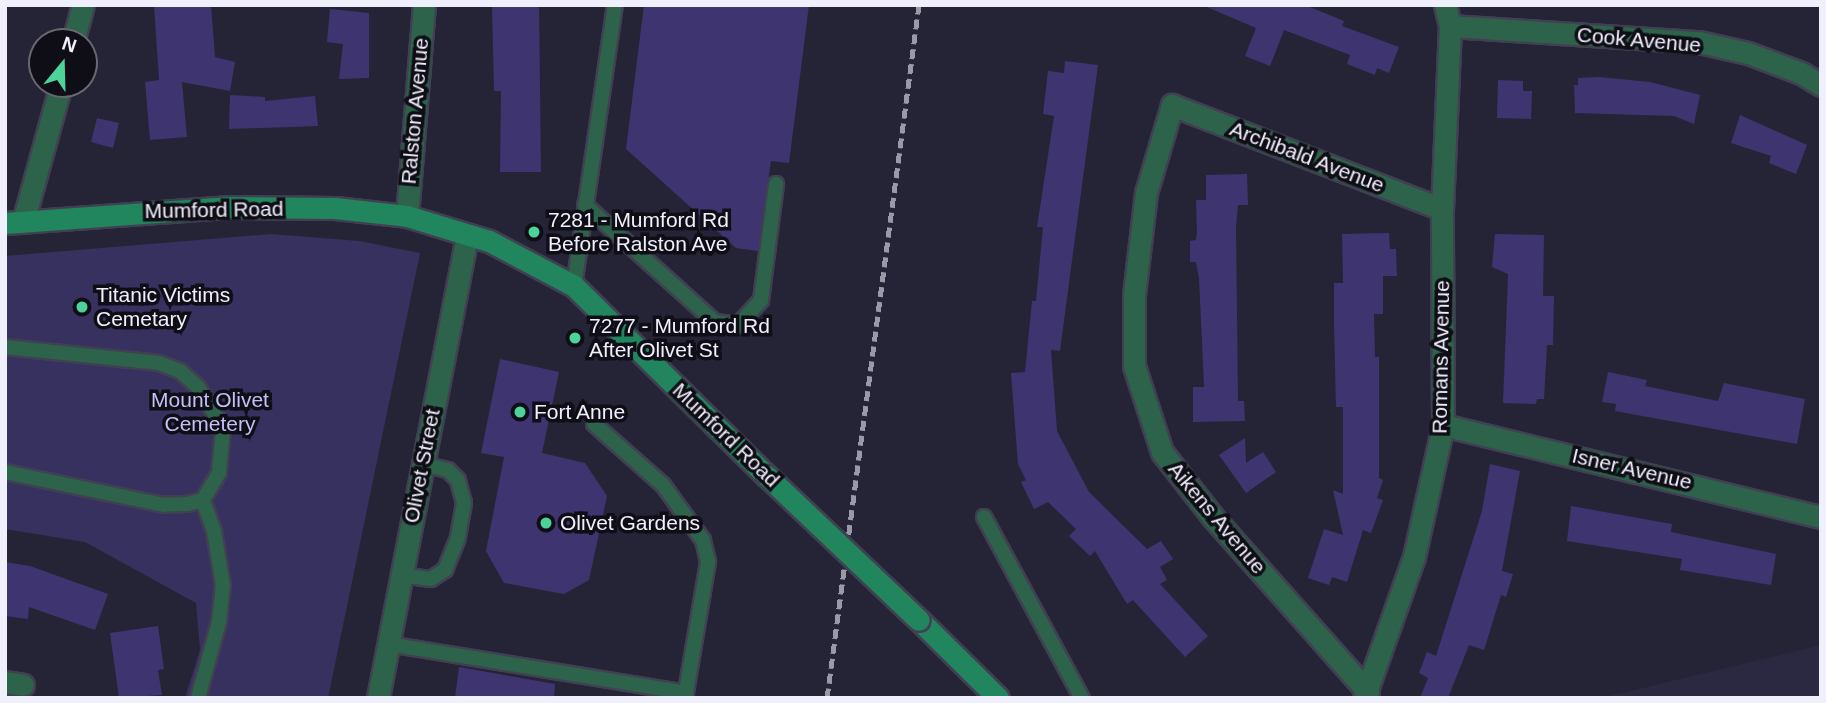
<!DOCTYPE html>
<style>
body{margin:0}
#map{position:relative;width:1826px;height:703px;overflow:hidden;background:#252436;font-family:Helvetica,sans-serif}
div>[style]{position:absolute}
.built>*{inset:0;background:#2b2841}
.green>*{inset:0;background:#37315f}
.building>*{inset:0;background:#3e3470}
.roads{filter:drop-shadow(2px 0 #414052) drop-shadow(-2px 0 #414052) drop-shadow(0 2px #414052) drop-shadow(0 -2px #414052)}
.lane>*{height:14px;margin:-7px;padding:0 7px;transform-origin:7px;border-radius:7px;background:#2c634a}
.street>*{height:21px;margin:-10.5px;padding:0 10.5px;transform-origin:10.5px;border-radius:10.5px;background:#2c634a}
.secondary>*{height:21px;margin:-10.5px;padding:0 10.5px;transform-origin:10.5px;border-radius:10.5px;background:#21855d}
.rail>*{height:5px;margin-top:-2.5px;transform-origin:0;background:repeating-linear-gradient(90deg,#9a99a8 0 10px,transparent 0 15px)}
.bridges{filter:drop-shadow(2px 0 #414052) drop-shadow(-2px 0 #414052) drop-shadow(0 2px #414052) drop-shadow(0 -2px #414052)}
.secondary-bridge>*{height:21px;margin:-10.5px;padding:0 10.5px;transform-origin:10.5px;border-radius:10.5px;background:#21855d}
.dots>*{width:19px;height:19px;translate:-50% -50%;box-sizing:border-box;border:4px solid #0f0e16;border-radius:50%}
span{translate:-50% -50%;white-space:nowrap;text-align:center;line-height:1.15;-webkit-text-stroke:7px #0f0e16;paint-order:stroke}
.street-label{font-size:21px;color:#f0effc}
.poi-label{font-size:21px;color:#f0effc}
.left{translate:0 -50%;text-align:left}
.park-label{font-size:21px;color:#c3bff7}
.frame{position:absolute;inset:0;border:7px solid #f0effc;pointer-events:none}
.north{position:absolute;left:28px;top:28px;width:70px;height:70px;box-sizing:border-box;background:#0f0e16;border:2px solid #696872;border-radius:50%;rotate:19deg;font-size:19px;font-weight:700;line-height:28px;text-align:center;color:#f0effc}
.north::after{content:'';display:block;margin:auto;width:24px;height:32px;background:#4dd39a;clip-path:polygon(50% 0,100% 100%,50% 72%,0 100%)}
</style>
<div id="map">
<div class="built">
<div style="clip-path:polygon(1821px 645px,1821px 698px,1601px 698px)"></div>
</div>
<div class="green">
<div style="clip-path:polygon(271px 234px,359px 241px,420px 253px,328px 698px,185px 698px,200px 650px,196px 603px,85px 542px,5px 529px,5px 256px)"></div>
</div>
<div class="building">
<div style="clip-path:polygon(154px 5px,211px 5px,215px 57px,235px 62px,230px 91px,182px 82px,187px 137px,150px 140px,145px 82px,159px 80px)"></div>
<div style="clip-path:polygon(492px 5px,539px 5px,541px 172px,500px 172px,501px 91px,494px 91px)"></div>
<div style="clip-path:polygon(644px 5px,809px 5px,789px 163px,771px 161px,758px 251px,736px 248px,626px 149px)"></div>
<div style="clip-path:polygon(1202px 5px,1305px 5px,1344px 21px,1342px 26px,1399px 47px,1389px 73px,1377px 68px,1375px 75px,1347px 64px,1350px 55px,1284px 30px,1270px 66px,1245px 56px,1256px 28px)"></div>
<div style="clip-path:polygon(330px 9px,369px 13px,369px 78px,339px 79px,343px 44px,327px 42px)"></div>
<div style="clip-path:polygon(1065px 61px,1098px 65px,1060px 351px,1051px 350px,1057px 431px,1089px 492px,1147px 549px,1161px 541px,1173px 559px,1160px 567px,1167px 580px,1160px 584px,1208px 636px,1185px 657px,1133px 600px,1127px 604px,1095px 551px,1090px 556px,1069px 536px,1076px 529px,1048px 502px,1034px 509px,1021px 482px,1026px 480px,1018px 464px,1011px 373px,1025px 372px,1032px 301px,1036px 301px,1043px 227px,1037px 227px,1054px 116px,1043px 114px,1048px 71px,1064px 73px)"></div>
<div style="clip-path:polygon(1599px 77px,1650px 82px,1700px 95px,1694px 124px,1674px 116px,1575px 113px,1574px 85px,1578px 85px,1578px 78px)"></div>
<div style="clip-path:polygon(1498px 80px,1523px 81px,1523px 91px,1532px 91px,1531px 119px,1497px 118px)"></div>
<div style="clip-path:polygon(230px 95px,265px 97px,265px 101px,315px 96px,318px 126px,229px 129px)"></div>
<div style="clip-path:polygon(1740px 115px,1807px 145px,1796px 174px,1769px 163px,1771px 156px,1731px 143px)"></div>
<div style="clip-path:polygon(97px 118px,119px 123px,113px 148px,91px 142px)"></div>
<div style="clip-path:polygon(1247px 174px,1248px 205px,1238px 205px,1236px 228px,1238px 401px,1244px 401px,1245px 421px,1193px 422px,1193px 387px,1204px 387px,1199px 278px,1196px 262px,1190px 262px,1190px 241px,1196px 240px,1197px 232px,1196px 200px,1206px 200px,1206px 175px)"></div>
<div style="clip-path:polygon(1389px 233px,1390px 249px,1396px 249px,1397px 276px,1383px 276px,1383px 314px,1374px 314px,1375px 357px,1379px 357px,1379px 478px,1383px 480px,1377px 498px,1383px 500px,1371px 533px,1363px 530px,1347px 582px,1332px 577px,1329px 585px,1308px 578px,1324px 529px,1343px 535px,1333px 490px,1343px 494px,1343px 407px,1336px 407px,1334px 325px,1334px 283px,1343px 283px,1342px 234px)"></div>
<div style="clip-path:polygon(1495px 234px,1544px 235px,1543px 296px,1554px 296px,1553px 345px,1547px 345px,1544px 399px,1537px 399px,1536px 404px,1503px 403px,1508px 274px,1492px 267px)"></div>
<div style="clip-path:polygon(500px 359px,559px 372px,542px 453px,585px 463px,607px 496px,589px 580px,564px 594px,504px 583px,486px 551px,504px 457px,481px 453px)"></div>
<div style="clip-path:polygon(1608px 372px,1647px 380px,1645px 386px,1718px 401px,1724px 383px,1805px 399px,1797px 444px,1615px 411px,1616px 404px,1602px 402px)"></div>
<div style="clip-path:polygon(1245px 438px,1246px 463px,1263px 452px,1276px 472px,1246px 493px,1219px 455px)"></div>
<div style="clip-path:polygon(1490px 464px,1520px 471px,1502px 571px,1513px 574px,1506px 597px,1501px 595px,1484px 650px,1469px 645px,1448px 698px,1420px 698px,1428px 678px,1419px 673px,1427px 652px,1436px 656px,1482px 511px)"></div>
<div style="clip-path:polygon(1571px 506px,1672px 524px,1671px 532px,1776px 554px,1771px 585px,1680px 570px,1682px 559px,1567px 541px)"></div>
<div style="clip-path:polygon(5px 562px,30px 566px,108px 594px,95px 630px,29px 607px,28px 619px,5px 616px)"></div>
<div style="clip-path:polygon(158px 626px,164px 669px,158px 670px,162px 695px,119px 698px,110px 633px)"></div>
<div style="clip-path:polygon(459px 667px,555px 684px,554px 698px,455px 698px)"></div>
</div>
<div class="roads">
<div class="lane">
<div style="left:585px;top:205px;width:175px;rotate:42deg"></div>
<div style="left:715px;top:322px;width:23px;rotate:7deg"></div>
<div style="left:738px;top:325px;width:34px;rotate:-47deg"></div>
<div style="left:761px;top:300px;width:117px;rotate:-82.6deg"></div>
<div style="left:574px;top:286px;width:284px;rotate:-81.7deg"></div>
<div style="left:5px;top:347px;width:155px;rotate:5.9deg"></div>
<div style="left:159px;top:363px;width:22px;rotate:21deg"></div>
<div style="left:180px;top:371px;width:24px;rotate:42deg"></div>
<div style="left:198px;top:387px;width:48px;rotate:58.6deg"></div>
<div style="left:223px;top:428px;width:45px;rotate:95.1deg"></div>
<div style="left:219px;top:473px;width:31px;rotate:121deg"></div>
<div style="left:203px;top:500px;width:16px;rotate:166deg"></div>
<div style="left:187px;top:504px;width:23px;rotate:178deg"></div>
<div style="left:164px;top:505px;width:162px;rotate:-168.3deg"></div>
<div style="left:594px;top:424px;width:92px;rotate:41.5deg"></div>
<div style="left:663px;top:485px;width:68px;rotate:54deg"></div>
<div style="left:703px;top:540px;width:23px;rotate:77deg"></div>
<div style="left:708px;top:562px;width:138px;rotate:99.6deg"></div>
<div style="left:984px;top:517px;width:206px;rotate:61.6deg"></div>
<div style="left:401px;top:575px;width:30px;rotate:8deg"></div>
<div style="left:431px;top:579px;width:17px;rotate:-33deg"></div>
<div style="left:445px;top:570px;width:35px;rotate:-68deg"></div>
<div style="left:458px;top:537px;width:35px;rotate:-80deg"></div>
<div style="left:464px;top:503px;width:24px;rotate:-105deg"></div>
<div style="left:458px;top:480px;width:14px;rotate:-135deg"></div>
<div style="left:448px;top:470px;width:27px;rotate:-167deg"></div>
<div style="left:388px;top:644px;width:302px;rotate:9.3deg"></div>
<div style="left:198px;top:698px;width:79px;rotate:-74.6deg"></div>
<div style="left:219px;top:622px;width:36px;rotate:-84deg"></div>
<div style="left:223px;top:586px;width:56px;rotate:-99.3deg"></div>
<div style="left:214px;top:531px;width:33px;rotate:-110deg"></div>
</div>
<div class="street">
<div style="left:1450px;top:26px;width:250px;rotate:3.7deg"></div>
<div style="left:1699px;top:42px;width:50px;rotate:12.7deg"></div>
<div style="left:1748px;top:53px;width:57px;rotate:20.7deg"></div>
<div style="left:1801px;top:73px;width:23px;rotate:31deg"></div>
<div style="left:73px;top:42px;width:38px;rotate:-75deg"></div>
<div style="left:407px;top:216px;width:212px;rotate:-85.4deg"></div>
<div style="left:23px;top:222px;width:143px;rotate:-74.6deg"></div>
<div style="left:1443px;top:425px;width:389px;rotate:13.7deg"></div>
<div style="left:5px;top:682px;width:18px;rotate:9deg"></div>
<div style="left:1368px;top:692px;width:235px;rotate:-131.6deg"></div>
<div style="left:1212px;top:516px;width:81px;rotate:-128deg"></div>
<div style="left:1162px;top:452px;width:90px;rotate:-108deg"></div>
<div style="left:1134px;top:366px;width:71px;rotate:-90deg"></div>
<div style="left:1134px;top:295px;width:103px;rotate:-83.3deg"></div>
<div style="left:1146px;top:193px;width:92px;rotate:-73.5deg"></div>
<div style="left:1172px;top:105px;width:289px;rotate:21.1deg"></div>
<div style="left:378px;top:698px;width:471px;rotate:-79.1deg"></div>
<div style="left:1364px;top:698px;width:150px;rotate:-70.5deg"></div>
<div style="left:1414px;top:557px;width:135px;rotate:-77.6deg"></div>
<div style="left:1443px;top:425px;width:216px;rotate:-90.3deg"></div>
<div style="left:1442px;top:209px;width:183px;rotate:-87.5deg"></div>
<div style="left:1450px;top:26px;width:22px;rotate:-103deg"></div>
</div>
<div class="secondary">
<div style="left:5px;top:223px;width:222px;rotate:-4.1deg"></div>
<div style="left:226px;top:207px;width:109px;rotate:0.5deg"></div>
<div style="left:335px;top:208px;width:72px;rotate:6.3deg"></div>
<div style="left:407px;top:216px;width:86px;rotate:17deg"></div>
<div style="left:489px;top:241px;width:96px;rotate:27.9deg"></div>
<div style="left:574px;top:286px;width:271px;rotate:44.6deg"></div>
<div style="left:919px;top:620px;width:111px;rotate:44.6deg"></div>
</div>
</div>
<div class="rail">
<div style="left:827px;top:698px;width:699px;rotate:-82.44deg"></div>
</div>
<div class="bridges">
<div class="secondary-bridge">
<div style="left:767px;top:476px;width:209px;rotate:43.5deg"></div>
</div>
</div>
<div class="dots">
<div style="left:534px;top:232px;background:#4dd39a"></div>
<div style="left:82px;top:307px;background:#4dd39a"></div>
<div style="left:575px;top:338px;background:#4dd39a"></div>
<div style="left:520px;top:412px;background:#4dd39a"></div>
<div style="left:546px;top:523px;background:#4dd39a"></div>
</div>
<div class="street-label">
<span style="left:1639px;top:40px;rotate:5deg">Cook Avenue</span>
<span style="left:415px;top:111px;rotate:-85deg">Ralston Avenue</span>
<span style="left:1307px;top:157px;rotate:21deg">Archibald Avenue</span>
<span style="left:214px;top:210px;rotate:-1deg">Mumford Road</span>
<span style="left:1441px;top:357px;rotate:-89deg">Romans Avenue</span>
<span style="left:726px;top:435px;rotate:44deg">Mumford Road</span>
<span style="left:422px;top:466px;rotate:-79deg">Olivet Street</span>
<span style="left:1632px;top:469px;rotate:13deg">Isner Avenue</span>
<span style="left:1217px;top:518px;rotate:50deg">Aikens Avenue</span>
</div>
<div class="poi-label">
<span class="left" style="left:548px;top:232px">7281 - Mumford Rd<br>Before Ralston Ave</span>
<span class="left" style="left:96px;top:307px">Titanic Victims<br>Cemetary</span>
<span class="left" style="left:589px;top:338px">7277 - Mumford Rd<br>After Olivet St</span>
<span class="left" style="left:534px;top:412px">Fort Anne</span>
<span class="left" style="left:560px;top:523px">Olivet Gardens</span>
</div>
<div class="park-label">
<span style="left:210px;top:412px">Mount Olivet<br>Cemetery</span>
</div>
<div class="frame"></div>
<div class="north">N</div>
</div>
